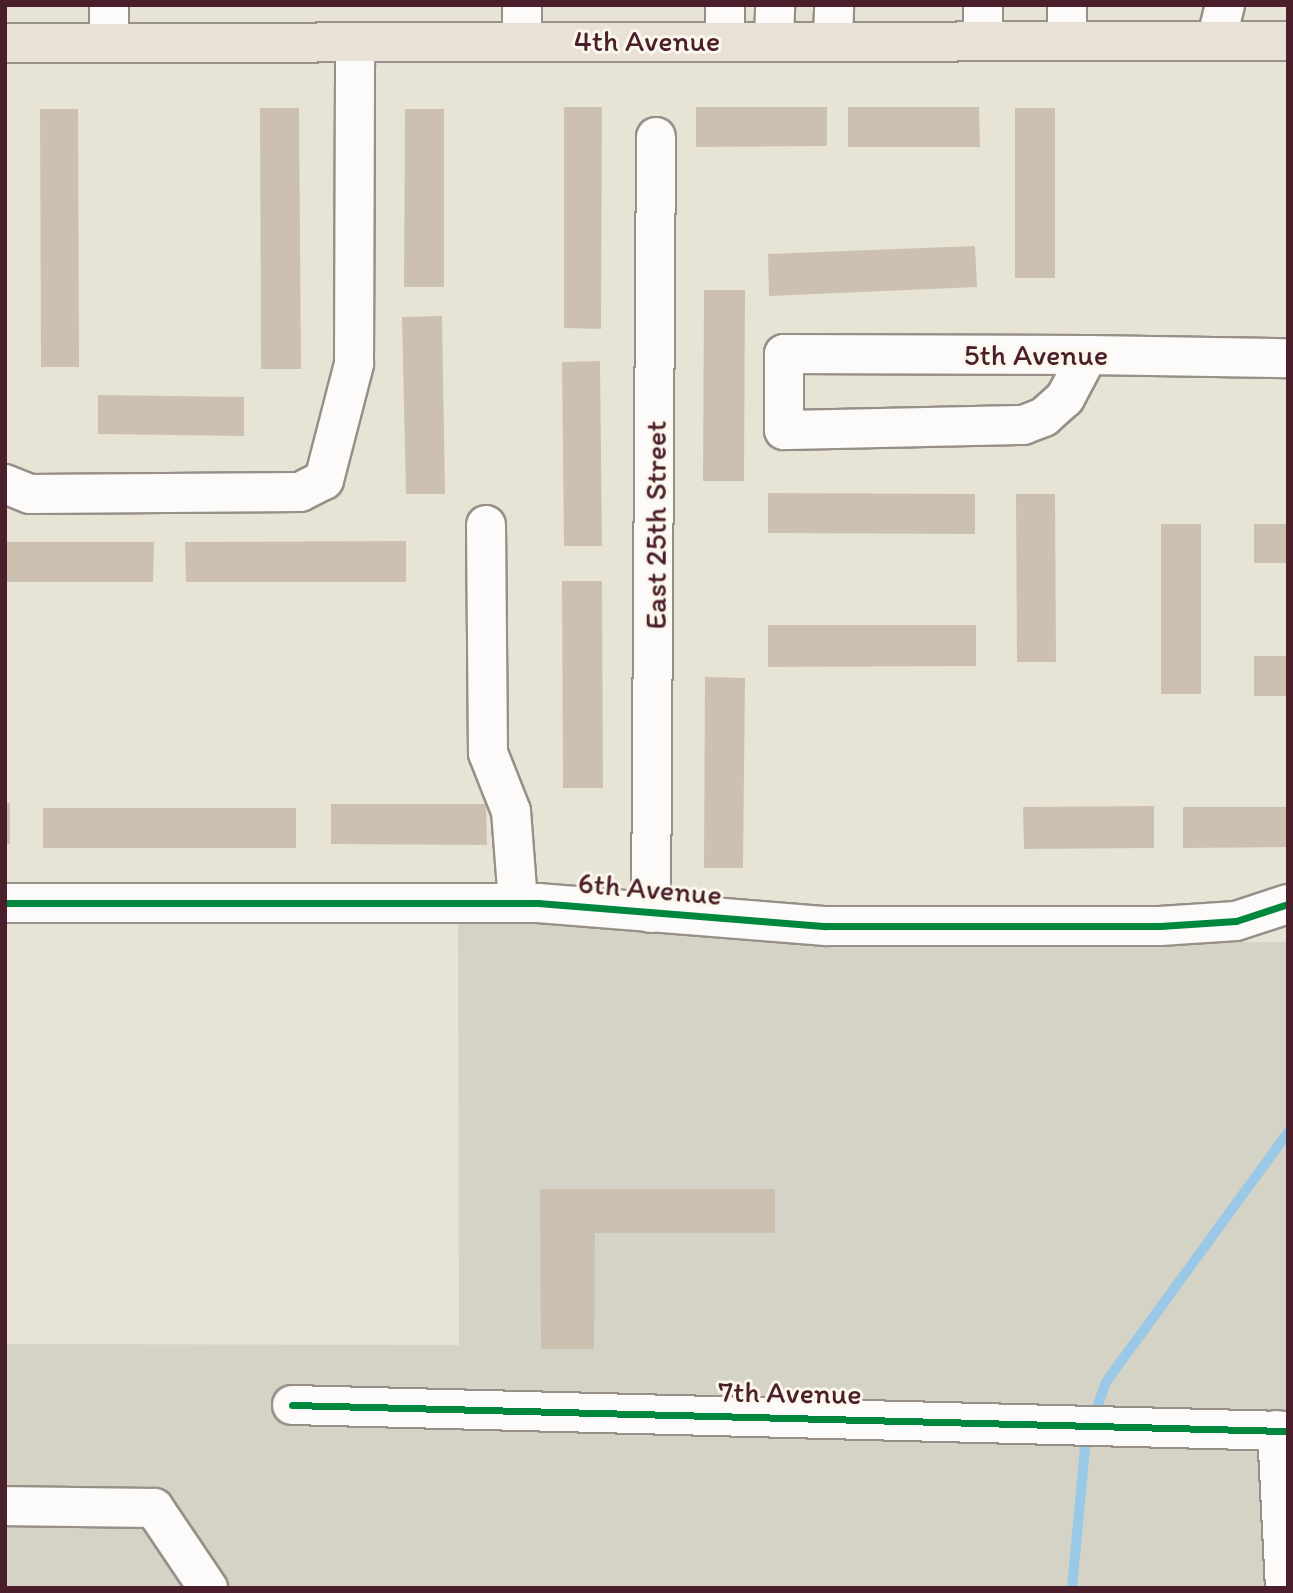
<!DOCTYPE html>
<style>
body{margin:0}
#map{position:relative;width:1293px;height:1593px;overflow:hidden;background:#e8e4d5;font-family:Itim,sans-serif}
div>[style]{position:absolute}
.industrial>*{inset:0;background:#d5d3c5}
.stream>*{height:10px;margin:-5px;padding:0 5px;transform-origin:5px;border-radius:5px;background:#99c9e6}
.building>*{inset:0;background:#ccc1b1}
.roads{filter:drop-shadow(2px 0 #988f89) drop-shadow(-2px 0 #988f89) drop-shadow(0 2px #988f89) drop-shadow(0 -2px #988f89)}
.minor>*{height:38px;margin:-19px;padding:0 19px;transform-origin:19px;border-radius:19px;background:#fcfbf9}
.major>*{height:38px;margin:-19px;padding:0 19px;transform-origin:19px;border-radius:19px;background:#e9e1d5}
.cycleway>*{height:7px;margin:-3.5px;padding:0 3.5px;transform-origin:3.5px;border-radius:3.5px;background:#00873e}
span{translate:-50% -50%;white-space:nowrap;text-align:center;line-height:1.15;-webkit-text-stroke:6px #fbf7ec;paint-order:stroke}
.street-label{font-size:30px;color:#4a1f2b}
.frame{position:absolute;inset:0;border:7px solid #4a1f2b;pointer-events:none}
</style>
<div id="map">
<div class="industrial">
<div style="clip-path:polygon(458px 913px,755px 942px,1288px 942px,1288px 1588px,5px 1588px,5px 1344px,459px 1345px)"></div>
</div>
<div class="stream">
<div style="left:1093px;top:1418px;width:38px;rotate:-70deg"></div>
<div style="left:1106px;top:1382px;width:309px;rotate:-53.9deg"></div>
<div style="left:1072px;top:1588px;width:153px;rotate:-84.7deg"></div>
</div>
<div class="building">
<div style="clip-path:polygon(564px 107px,602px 107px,601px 329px,564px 328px)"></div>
<div style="clip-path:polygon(696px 107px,827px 107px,827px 146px,696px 147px)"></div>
<div style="clip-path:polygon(848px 107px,979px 107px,980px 147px,848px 147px)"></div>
<div style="clip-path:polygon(260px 108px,299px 108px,301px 369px,261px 369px)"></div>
<div style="clip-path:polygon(1015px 108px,1055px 108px,1055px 278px,1015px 278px)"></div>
<div style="clip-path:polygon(40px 109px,78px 109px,79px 367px,41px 367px)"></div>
<div style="clip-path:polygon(405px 109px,444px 109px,444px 287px,404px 287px)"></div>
<div style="clip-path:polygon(975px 246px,977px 287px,769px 296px,768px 254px)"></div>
<div style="clip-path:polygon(704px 290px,745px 290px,744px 481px,703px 481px)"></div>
<div style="clip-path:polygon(442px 316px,445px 494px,406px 494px,402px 317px)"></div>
<div style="clip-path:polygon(600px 361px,602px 546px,564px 546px,562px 362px)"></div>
<div style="clip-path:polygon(98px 395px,244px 397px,244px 436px,98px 434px)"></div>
<div style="clip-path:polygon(768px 493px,975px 494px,975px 534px,768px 533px)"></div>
<div style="clip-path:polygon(1016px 494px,1055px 494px,1056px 662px,1017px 662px)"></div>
<div style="clip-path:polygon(1161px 524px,1201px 524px,1201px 694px,1161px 694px)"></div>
<div style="clip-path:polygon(1254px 524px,1288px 524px,1288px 563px,1254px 563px)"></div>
<div style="clip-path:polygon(406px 541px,406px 582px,186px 582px,185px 542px)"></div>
<div style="clip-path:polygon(5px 542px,154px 542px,153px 582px,5px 582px)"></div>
<div style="clip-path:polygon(562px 581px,602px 581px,603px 788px,563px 788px)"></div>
<div style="clip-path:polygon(768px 625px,976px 625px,976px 666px,768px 667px)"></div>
<div style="clip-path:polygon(1254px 656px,1288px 656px,1288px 696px,1254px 696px)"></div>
<div style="clip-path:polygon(705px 677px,745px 678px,743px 868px,704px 868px)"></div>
<div style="clip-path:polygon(5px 803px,10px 803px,10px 844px,5px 844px)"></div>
<div style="clip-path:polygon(331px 804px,486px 804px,487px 845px,331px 844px)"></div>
<div style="clip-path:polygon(1154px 806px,1154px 848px,1024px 849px,1023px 807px)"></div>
<div style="clip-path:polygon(1183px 807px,1288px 807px,1288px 847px,1183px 848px)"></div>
<div style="clip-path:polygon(43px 808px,296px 808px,296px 848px,43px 848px)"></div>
<div style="clip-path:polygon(540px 1189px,775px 1189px,775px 1233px,595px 1233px,594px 1349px,541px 1349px)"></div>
</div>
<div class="roads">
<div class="minor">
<div style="left:109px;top:5px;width:38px;rotate:90deg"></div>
<div style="left:1067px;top:37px;width:32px;rotate:-90deg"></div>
<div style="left:1217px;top:37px;width:33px;rotate:-76deg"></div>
<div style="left:983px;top:38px;width:33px;rotate:-90deg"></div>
<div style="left:833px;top:39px;width:34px;rotate:-88deg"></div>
<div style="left:725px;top:40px;width:35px;rotate:-90deg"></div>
<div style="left:774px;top:40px;width:35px;rotate:-88deg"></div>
<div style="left:522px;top:42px;width:37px;rotate:-90deg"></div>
<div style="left:1088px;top:355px;width:49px;rotate:118.1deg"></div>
<div style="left:1065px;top:398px;width:28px;rotate:138deg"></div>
<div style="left:1044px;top:417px;width:22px;rotate:159deg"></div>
<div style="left:1023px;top:425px;width:239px;rotate:178.8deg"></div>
<div style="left:784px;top:430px;width:76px;rotate:-90deg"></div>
<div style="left:784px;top:354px;width:304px;rotate:0.2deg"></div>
<div style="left:1088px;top:355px;width:200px;rotate:0.9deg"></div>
<div style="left:5px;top:484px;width:27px;rotate:22deg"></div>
<div style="left:30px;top:494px;width:270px;rotate:-0.4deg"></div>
<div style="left:300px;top:492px;width:27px;rotate:-27deg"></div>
<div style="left:324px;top:480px;width:120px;rotate:-75.5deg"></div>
<div style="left:354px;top:364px;width:322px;rotate:-89.8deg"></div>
<div style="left:486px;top:525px;width:228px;rotate:89.5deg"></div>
<div style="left:488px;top:753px;width:62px;rotate:68.4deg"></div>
<div style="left:511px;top:811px;width:92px;rotate:85.6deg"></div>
<div style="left:5px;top:903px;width:533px"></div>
<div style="left:538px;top:903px;width:289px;rotate:4.6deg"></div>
<div style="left:826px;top:926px;width:334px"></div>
<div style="left:1160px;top:926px;width:76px;rotate:-3.8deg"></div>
<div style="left:1236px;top:921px;width:55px;rotate:-18.1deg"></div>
<div style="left:651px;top:913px;width:776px;rotate:-89.63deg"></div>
<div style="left:292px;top:1405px;width:996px;rotate:1.5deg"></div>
<div style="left:1277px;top:1430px;width:158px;rotate:87.1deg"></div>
<div style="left:5px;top:1506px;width:149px;rotate:0.8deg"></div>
<div style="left:154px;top:1508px;width:97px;rotate:56deg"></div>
</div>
<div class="major">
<div style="left:5px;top:43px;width:1283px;rotate:-0.09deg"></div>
</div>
</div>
<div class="cycleway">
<div style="left:5px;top:903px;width:533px"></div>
<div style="left:538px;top:903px;width:289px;rotate:4.6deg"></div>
<div style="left:826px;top:926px;width:334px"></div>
<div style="left:1160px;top:926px;width:76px;rotate:-3.8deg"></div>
<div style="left:1236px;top:921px;width:55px;rotate:-18.1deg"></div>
<div style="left:292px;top:1405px;width:996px;rotate:1.5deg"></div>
</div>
<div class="street-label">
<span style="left:647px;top:41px">4th Avenue</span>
<span style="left:1036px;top:355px">5th Avenue</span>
<span style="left:656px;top:525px;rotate:-90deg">East 25th Street</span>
<span style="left:650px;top:889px;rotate:5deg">6th Avenue</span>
<span style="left:790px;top:1393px;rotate:1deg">7th Avenue</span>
</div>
<div class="frame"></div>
</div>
